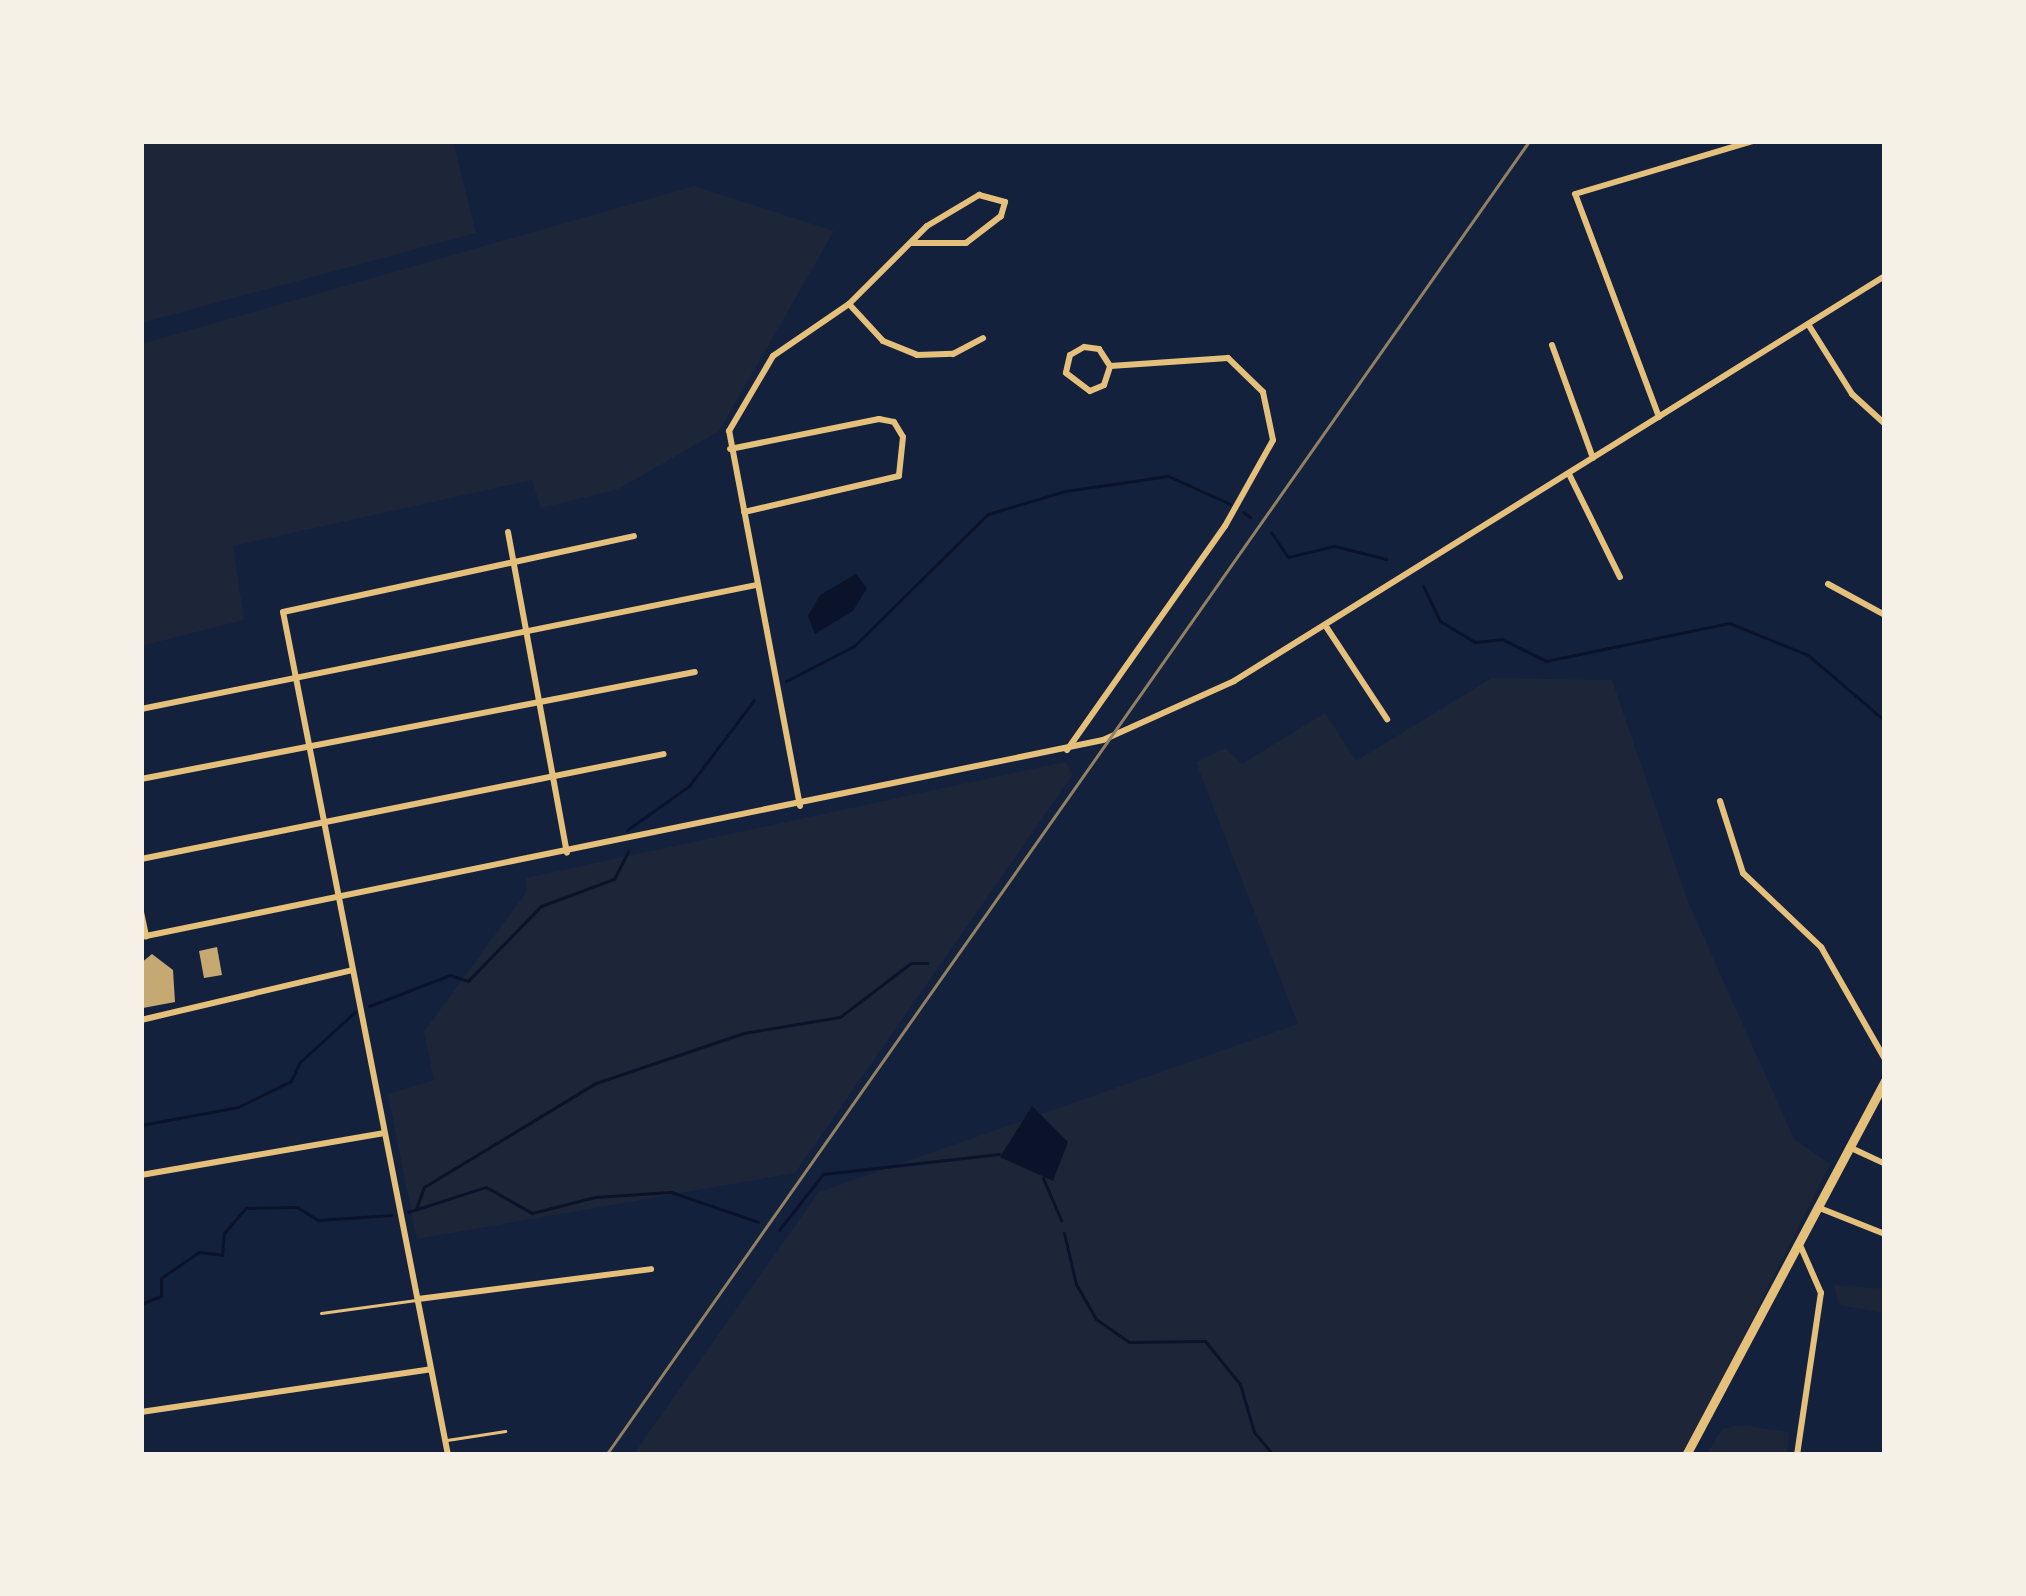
<!DOCTYPE html>
<style>
body{margin:0}
#map{position:relative;width:2026px;height:1596px;overflow:hidden;background:#14213d;font-family:"Archivo Narrow",sans-serif}
div>[style]{position:absolute}
.green>*{inset:0;background:#1d2539}
.water>*{inset:0;background:#0b132b}
.stream>*{height:3px;margin:-1.5px;padding:0 1.5px;transform-origin:1.5px;border-radius:1.5px;background:#0b132b}
.building>*{inset:0;background:#c6a872}
.service>*{height:3px;margin:-1.5px;padding:0 1.5px;transform-origin:1.5px;border-radius:1.5px;background:#e5c07b}
.minor>*{height:6px;margin:-3px;padding:0 3px;transform-origin:3px;border-radius:3px;background:#e5c07b}
.tertiary>*{height:6px;margin:-3px;padding:0 3px;transform-origin:3px;border-radius:3px;background:#e5c07b}
.primary>*{height:9px;margin:-4.5px;padding:0 4.5px;transform-origin:4.5px;border-radius:4.5px;background:#e5c07b}
.rail>*{height:3px;margin:-1.5px;padding:0 1.5px;transform-origin:1.5px;border-radius:1.5px;background:#918062}
span{translate:-50% -50%;white-space:nowrap;text-align:center;line-height:1.15;-webkit-text-stroke:9px #f6f1e7;paint-order:stroke}
.frame{position:absolute;inset:0;border:144px solid #f6f1e7;pointer-events:none}
</style>
<div id="map">
<div class="green">
<div style="clip-path:polygon(141px 141px,453px 141px,476px 233px,141px 323px)"></div>
<div style="clip-path:polygon(694px 186px,834px 231px,719px 431px,618px 489px,541px 508px,532px 480px,233px 546px,244px 620px,141px 646px,141px 344px)"></div>
<div style="clip-path:polygon(1492px 678px,1612px 680px,1688px 902px,1794px 1139px,1830px 1164px,1684px 1455px,633px 1455px,819px 1192px,1298px 1024px,1196px 762px,1225px 748px,1242px 764px,1325px 713px,1356px 761px)"></div>
<div style="clip-path:polygon(1065px 762px,1073px 774px,795px 1173px,417px 1239px,388px 1094px,434px 1080px,424px 1032px,527px 891px,526px 878px)"></div>
<div style="clip-path:polygon(1834px 1285px,1885px 1289px,1885px 1313px,1839px 1305px)"></div>
<div style="clip-path:polygon(1740px 1425px,1789px 1432px,1787px 1455px,1706px 1455px,1722px 1429px)"></div>
</div>
<div class="water">
<div style="clip-path:polygon(856px 574px,867px 588px,853px 611px,815px 634px,808px 616px,820px 595px)"></div>
<div style="clip-path:polygon(1032px 1106px,1068px 1142px,1053px 1181px,1000px 1157px)"></div>
</div>
<div class="stream">
<div style="left:1243px;top:512px;width:9px;rotate:36deg"></div>
<div style="left:1271px;top:532px;width:30px;rotate:56deg"></div>
<div style="left:1288px;top:557px;width:47px;rotate:-13.4deg"></div>
<div style="left:1334px;top:546px;width:54px;rotate:14deg"></div>
<div style="left:1423px;top:586px;width:39px;rotate:64deg"></div>
<div style="left:1440px;top:621px;width:41px;rotate:31deg"></div>
<div style="left:1475px;top:642px;width:27px;rotate:-6deg"></div>
<div style="left:1502px;top:639px;width:49px;rotate:26.6deg"></div>
<div style="left:1546px;top:661px;width:187px;rotate:-11.7deg"></div>
<div style="left:1729px;top:623px;width:85px;rotate:22.1deg"></div>
<div style="left:1808px;top:655px;width:101px;rotate:40.6deg"></div>
<div style="left:786px;top:681px;width:76px;rotate:-27.2deg"></div>
<div style="left:854px;top:646px;width:188px;rotate:-44.6deg"></div>
<div style="left:988px;top:514px;width:80px;rotate:-16.6deg"></div>
<div style="left:1065px;top:491px;width:104px;rotate:-8.3deg"></div>
<div style="left:1168px;top:476px;width:68px;rotate:24.3deg"></div>
<div style="left:627px;top:830px;width:76px;rotate:-35.4deg"></div>
<div style="left:689px;top:786px;width:108px;rotate:-52.9deg"></div>
<div style="left:369px;top:1006px;width:87px;rotate:-20.9deg"></div>
<div style="left:450px;top:975px;width:19px;rotate:18deg"></div>
<div style="left:468px;top:981px;width:105px;rotate:-45.8deg"></div>
<div style="left:541px;top:906px;width:78px;rotate:-20.3deg"></div>
<div style="left:614px;top:879px;width:31px;rotate:-63deg"></div>
<div style="left:141px;top:1125px;width:99px;rotate:-10.5deg"></div>
<div style="left:238px;top:1107px;width:59px;rotate:-26.1deg"></div>
<div style="left:291px;top:1081px;width:21px;rotate:-65deg"></div>
<div style="left:300px;top:1062px;width:74px;rotate:-42.3deg"></div>
<div style="left:1043px;top:1178px;width:46px;rotate:66.8deg"></div>
<div style="left:416px;top:1209px;width:23px;rotate:-70deg"></div>
<div style="left:424px;top:1187px;width:201px;rotate:-31.2deg"></div>
<div style="left:596px;top:1083px;width:156px;rotate:-18.7deg"></div>
<div style="left:744px;top:1033px;width:97px;rotate:-9.5deg"></div>
<div style="left:840px;top:1017px;width:89px;rotate:-37.3deg"></div>
<div style="left:911px;top:963px;width:16px"></div>
<div style="left:408px;top:1212px;width:82px;rotate:-17.8deg"></div>
<div style="left:486px;top:1187px;width:53px;rotate:29.5deg"></div>
<div style="left:532px;top:1213px;width:65px;rotate:-14.3deg"></div>
<div style="left:595px;top:1197px;width:76px;rotate:-3.8deg"></div>
<div style="left:671px;top:1192px;width:92px;rotate:19deg"></div>
<div style="left:779px;top:1230px;width:71px;rotate:-51.8deg"></div>
<div style="left:823px;top:1174px;width:177px;rotate:-6.5deg"></div>
<div style="left:1064px;top:1233px;width:52px;rotate:76.8deg"></div>
<div style="left:1076px;top:1284px;width:40px;rotate:60.3deg"></div>
<div style="left:1096px;top:1319px;width:40px;rotate:34.9deg"></div>
<div style="left:1129px;top:1342px;width:76px;rotate:-0.8deg"></div>
<div style="left:1205px;top:1341px;width:55px;rotate:50.9deg"></div>
<div style="left:1240px;top:1384px;width:50px;rotate:73.7deg"></div>
<div style="left:1254px;top:1432px;width:30px;rotate:50deg"></div>
<div style="left:141px;top:1304px;width:22px;rotate:-22deg"></div>
<div style="left:161px;top:1296px;width:18px;rotate:-90deg"></div>
<div style="left:161px;top:1278px;width:46px;rotate:-34.4deg"></div>
<div style="left:199px;top:1252px;width:23px;rotate:7deg"></div>
<div style="left:222px;top:1255px;width:22px;rotate:-85deg"></div>
<div style="left:224px;top:1233px;width:33px;rotate:-49deg"></div>
<div style="left:246px;top:1208px;width:51px;rotate:-1.1deg"></div>
<div style="left:297px;top:1207px;width:25px;rotate:32deg"></div>
<div style="left:318px;top:1220px;width:74px;rotate:-3.9deg"></div>
</div>
<div class="building">
<div style="clip-path:polygon(217px 947px,222px 975px,204px 978px,199px 951px)"></div>
<div style="clip-path:polygon(152px 954px,173px 970px,175px 1002px,143px 1008px,141px 963px)"></div>
</div>
<div class="service">
<div style="left:321px;top:1313px;width:96px;rotate:-7.8deg"></div>
<div style="left:447px;top:1440px;width:59px;rotate:-8.8deg"></div>
</div>
<div class="minor">
<div style="left:849px;top:304px;width:50px;rotate:47.4deg"></div>
<div style="left:883px;top:341px;width:37px;rotate:22deg"></div>
<div style="left:917px;top:355px;width:36px;rotate:-2deg"></div>
<div style="left:953px;top:354px;width:34px;rotate:-28deg"></div>
<div style="left:1808px;top:324px;width:83px;rotate:57.8deg"></div>
<div style="left:1852px;top:394px;width:45px;rotate:42.3deg"></div>
<div style="left:1552px;top:345px;width:120px;rotate:70.1deg"></div>
<div style="left:1659px;top:417px;width:238px;rotate:-110.6deg"></div>
<div style="left:1575px;top:194px;width:186px;rotate:-16.6deg"></div>
<div style="left:730px;top:449px;width:152px;rotate:-11.4deg"></div>
<div style="left:879px;top:419px;width:15px;rotate:11deg"></div>
<div style="left:894px;top:422px;width:17px;rotate:59deg"></div>
<div style="left:903px;top:437px;width:39px;rotate:96deg"></div>
<div style="left:899px;top:476px;width:159px;rotate:166.9deg"></div>
<div style="left:1569px;top:474px;width:115px;rotate:63.7deg"></div>
<div style="left:508px;top:532px;width:326px;rotate:79.6deg"></div>
<div style="left:1828px;top:584px;width:65px;rotate:28.5deg"></div>
<div style="left:1325px;top:625px;width:113px;rotate:56.6deg"></div>
<div style="left:141px;top:709px;width:627px;rotate:-11.4deg"></div>
<div style="left:1067px;top:750px;width:274px;rotate:-54.8deg"></div>
<div style="left:1225px;top:526px;width:98px;rotate:-60.8deg"></div>
<div style="left:1273px;top:440px;width:49px;rotate:-101.8deg"></div>
<div style="left:1263px;top:392px;width:49px;rotate:-135.8deg"></div>
<div style="left:1228px;top:358px;width:118px;rotate:176.1deg"></div>
<div style="left:1110px;top:366px;width:20px;rotate:-123deg"></div>
<div style="left:1099px;top:349px;width:15px;rotate:-172deg"></div>
<div style="left:1084px;top:347px;width:16px;rotate:150deg"></div>
<div style="left:1070px;top:355px;width:18px;rotate:103deg"></div>
<div style="left:1066px;top:373px;width:30px;rotate:37deg"></div>
<div style="left:1090px;top:391px;width:15px;rotate:-23deg"></div>
<div style="left:1104px;top:385px;width:20px;rotate:-72deg"></div>
<div style="left:141px;top:779px;width:564px;rotate:-10.93deg"></div>
<div style="left:1720px;top:801px;width:76px;rotate:72.3deg"></div>
<div style="left:1743px;top:873px;width:108px;rotate:43.5deg"></div>
<div style="left:1821px;top:947px;width:129px;rotate:60.3deg"></div>
<div style="left:800px;top:806px;width:382px;rotate:-100.7deg"></div>
<div style="left:729px;top:431px;width:87px;rotate:-59.6deg"></div>
<div style="left:773px;top:356px;width:92px;rotate:-34.4deg"></div>
<div style="left:849px;top:304px;width:110px;rotate:-45deg"></div>
<div style="left:927px;top:226px;width:61px;rotate:-30.8deg"></div>
<div style="left:979px;top:195px;width:27px;rotate:15deg"></div>
<div style="left:1005px;top:202px;width:15px;rotate:106deg"></div>
<div style="left:1001px;top:216px;width:44px;rotate:142.4deg"></div>
<div style="left:966px;top:243px;width:54px;rotate:180deg"></div>
<div style="left:141px;top:859px;width:533px;rotate:-11.35deg"></div>
<div style="left:141px;top:912px;width:25px;rotate:78deg"></div>
<div style="left:141px;top:1020px;width:217px;rotate:-13.3deg"></div>
<div style="left:1849px;top:1147px;width:40px;rotate:25deg"></div>
<div style="left:141px;top:1175px;width:247px;rotate:-9.8deg"></div>
<div style="left:1817px;top:1207px;width:73px;rotate:21.7deg"></div>
<div style="left:418px;top:1299px;width:235px;rotate:-7.3deg"></div>
<div style="left:141px;top:1412px;width:293px;rotate:-8.4deg"></div>
<div style="left:448px;top:1455px;width:859px;rotate:-101.07deg"></div>
<div style="left:283px;top:612px;width:359px;rotate:-12.2deg"></div>
<div style="left:1797px;top:1455px;width:164px;rotate:-81.6deg"></div>
<div style="left:1821px;top:1293px;width:52px;rotate:-113.6deg"></div>
</div>
<div class="tertiary">
<div style="left:141px;top:937px;width:982px;rotate:-11.57deg"></div>
<div style="left:1103px;top:740px;width:144px;rotate:-24.2deg"></div>
<div style="left:1234px;top:681px;width:767px;rotate:-31.89deg"></div>
</div>
<div class="primary">
<div style="left:1686px;top:1455px;width:424px;rotate:-62deg"></div>
</div>
<div class="rail">
<div style="left:606px;top:1455px;width:1606px;rotate:-54.91deg"></div>
</div>
<div class="frame"></div>
</div>
